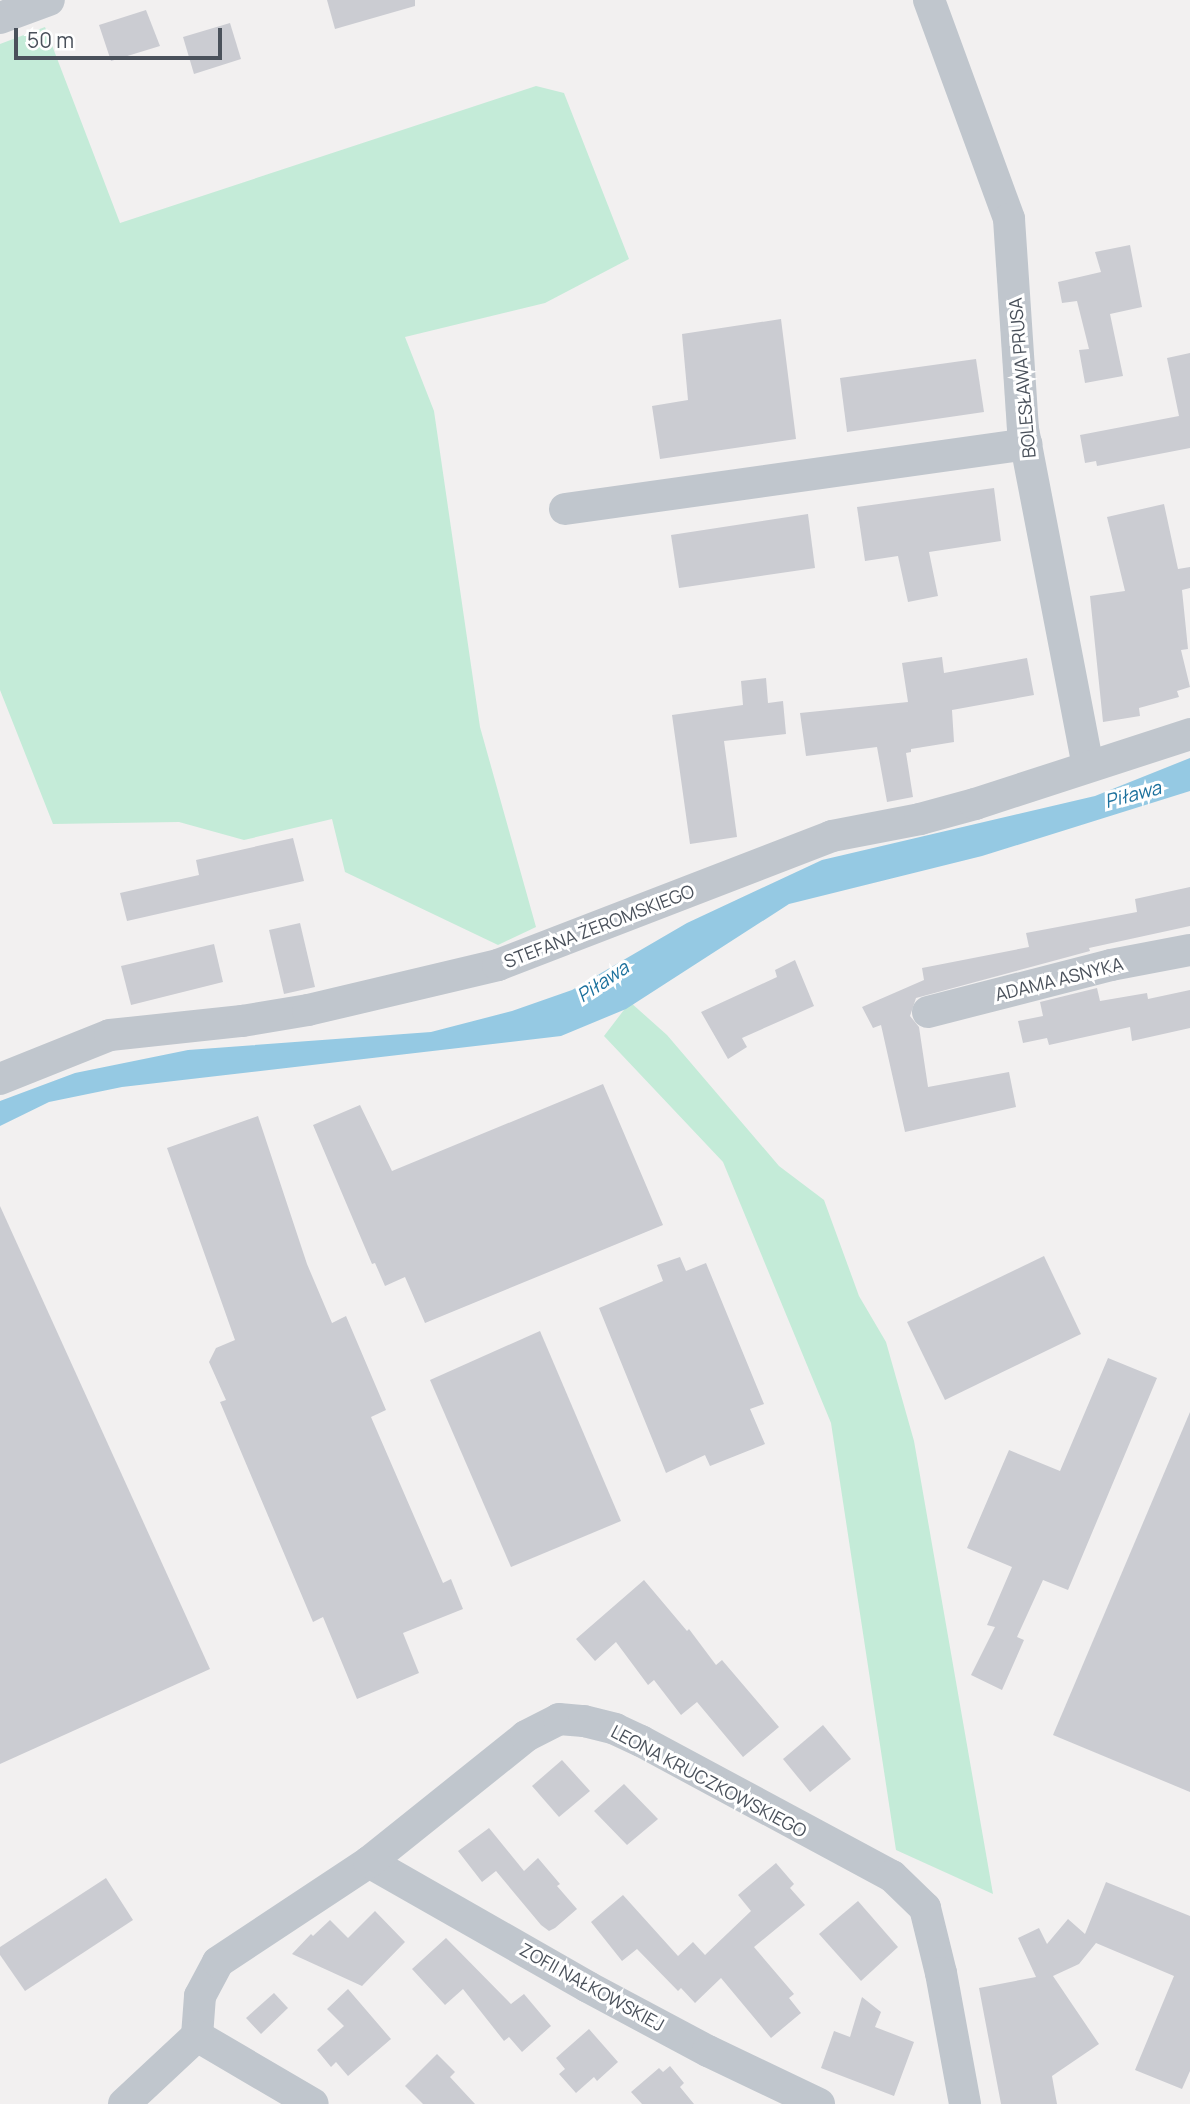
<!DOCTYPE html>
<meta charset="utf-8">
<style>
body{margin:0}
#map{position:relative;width:1190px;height:2104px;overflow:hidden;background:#f2f0f0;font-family:Manrope,sans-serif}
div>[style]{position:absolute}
.green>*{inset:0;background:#c4ebd8}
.water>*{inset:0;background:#95c9e3}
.building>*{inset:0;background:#cbccd2}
.minor>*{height:32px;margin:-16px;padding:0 16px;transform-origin:16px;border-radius:16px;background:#c0c6cd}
span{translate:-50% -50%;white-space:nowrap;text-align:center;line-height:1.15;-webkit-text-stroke:6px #fff;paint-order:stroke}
.street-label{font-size:18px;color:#4a515b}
.water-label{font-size:19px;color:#1c719d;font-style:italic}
.scale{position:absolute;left:14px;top:28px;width:208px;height:32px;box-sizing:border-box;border:4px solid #4a515b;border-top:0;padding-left:9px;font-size:21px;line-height:24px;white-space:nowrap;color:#4a515b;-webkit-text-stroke:5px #fff;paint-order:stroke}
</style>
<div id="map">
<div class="green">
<div style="clip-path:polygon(45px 27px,120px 223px,536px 86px,564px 93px,629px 259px,545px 303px,405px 337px,434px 411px,480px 727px,536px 927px,498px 945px,345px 872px,332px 819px,244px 840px,179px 822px,53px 824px,0 690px,0 44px)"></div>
<div style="clip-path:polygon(630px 1002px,667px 1035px,779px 1166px,824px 1200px,859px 1296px,886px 1342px,914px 1441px,993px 1894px,896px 1850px,831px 1423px,723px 1162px,604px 1036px)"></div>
</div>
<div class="water">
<div style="clip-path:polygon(1190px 758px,1190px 791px,982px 856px,789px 904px,626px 1009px,561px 1036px,122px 1087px,49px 1102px,0 1126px,0 1101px,75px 1073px,188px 1050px,431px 1032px,512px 1011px,572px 990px,687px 923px,822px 860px,1095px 796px)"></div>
</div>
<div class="building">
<div style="clip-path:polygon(327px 0,415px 0,415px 6px,335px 29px)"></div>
<div style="clip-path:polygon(146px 10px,160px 46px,111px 61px,99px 25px)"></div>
<div style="clip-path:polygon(230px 23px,241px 59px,194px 74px,183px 37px)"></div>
<div style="clip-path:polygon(1130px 245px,1142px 307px,1110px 314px,1123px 376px,1085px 383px,1079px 350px,1089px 349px,1077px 301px,1062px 303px,1058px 282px,1101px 272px,1095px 252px)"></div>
<div style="clip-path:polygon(781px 319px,796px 439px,660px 459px,652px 406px,688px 400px,682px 334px)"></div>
<div style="clip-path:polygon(1190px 353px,1190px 448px,1097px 466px,1096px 461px,1085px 463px,1080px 435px,1179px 416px,1167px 358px)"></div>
<div style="clip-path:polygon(976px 359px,984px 412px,847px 432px,840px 378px)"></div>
<div style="clip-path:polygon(994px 488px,1001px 541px,929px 552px,938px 596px,908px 602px,898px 556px,865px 561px,857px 507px)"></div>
<div style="clip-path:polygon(1164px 504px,1178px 569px,1190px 567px,1190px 588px,1182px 590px,1188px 649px,1181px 650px,1190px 687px,1177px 691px,1179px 697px,1139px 708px,1140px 716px,1103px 722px,1090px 596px,1125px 591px,1107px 517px)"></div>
<div style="clip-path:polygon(808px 514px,815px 568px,679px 588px,671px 535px)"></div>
<div style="clip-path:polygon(942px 657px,944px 673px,1027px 658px,1034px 695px,952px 710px,954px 742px,911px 749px,911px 752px,906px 753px,913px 797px,887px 802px,877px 747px,806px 756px,800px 713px,908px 702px,902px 663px)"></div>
<div style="clip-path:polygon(766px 678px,768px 703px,783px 701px,786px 734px,724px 741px,737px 837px,690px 844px,672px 715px,743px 705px,741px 681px)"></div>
<div style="clip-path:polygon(293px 838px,304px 881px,127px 921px,120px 893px,199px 875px,196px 860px)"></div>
<div style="clip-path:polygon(1190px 887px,1190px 926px,1089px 948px,1090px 951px,916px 998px,910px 1016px,919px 1027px,928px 1087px,1009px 1072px,1016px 1107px,905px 1132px,881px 1025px,873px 1028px,862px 1007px,924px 980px,922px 968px,1029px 947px,1026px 933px,1137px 912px,1135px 899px)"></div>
<div style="clip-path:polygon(300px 923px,315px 987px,284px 994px,269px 930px)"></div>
<div style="clip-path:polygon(214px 944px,223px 982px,131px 1005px,121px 966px)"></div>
<div style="clip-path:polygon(795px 960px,814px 1006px,742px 1038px,747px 1047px,728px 1059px,701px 1012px,777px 977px,775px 970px)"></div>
<div style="clip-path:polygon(1097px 988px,1100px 1001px,1147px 993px,1148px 999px,1190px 990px,1190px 1028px,1132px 1041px,1130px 1027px,1049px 1045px,1047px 1038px,1023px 1043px,1018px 1021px,1043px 1016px,1040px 1002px)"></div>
<div style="clip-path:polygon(603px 1084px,663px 1225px,425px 1323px,405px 1277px,385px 1286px,375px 1263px,372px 1264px,313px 1125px,360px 1105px,392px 1171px)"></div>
<div style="clip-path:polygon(258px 1116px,307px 1264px,332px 1323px,346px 1316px,386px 1410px,371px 1417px,443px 1583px,451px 1579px,463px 1609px,403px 1633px,419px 1673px,357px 1699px,323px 1617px,313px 1622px,220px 1402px,226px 1400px,209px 1362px,216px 1348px,235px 1340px,167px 1148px)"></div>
<div style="clip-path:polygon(0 1206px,210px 1669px,0 1764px)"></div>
<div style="clip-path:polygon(1044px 1256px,1081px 1334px,945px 1400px,907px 1322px)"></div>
<div style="clip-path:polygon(680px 1257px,686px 1271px,706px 1263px,764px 1404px,750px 1409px,765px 1444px,710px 1466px,705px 1455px,666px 1473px,599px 1308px,663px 1281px,657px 1265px)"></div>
<div style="clip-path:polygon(540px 1331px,621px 1521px,511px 1567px,430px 1380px)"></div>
<div style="clip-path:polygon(1108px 1358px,1157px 1378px,1068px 1590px,1043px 1580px,1017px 1637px,1024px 1640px,1002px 1690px,971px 1675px,995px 1627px,987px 1625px,1012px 1567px,967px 1548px,1009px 1450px,1060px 1471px)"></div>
<div style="clip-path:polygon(1190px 1412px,1190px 1792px,1053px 1735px)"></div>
<div style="clip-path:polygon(644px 1580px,687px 1631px,689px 1629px,716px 1665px,722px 1660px,779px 1727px,743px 1757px,697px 1702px,681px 1715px,654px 1680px,648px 1685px,616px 1642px,595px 1661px,576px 1639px)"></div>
<div style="clip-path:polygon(823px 1725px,851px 1759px,810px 1792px,783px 1759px)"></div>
<div style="clip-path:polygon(562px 1760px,590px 1791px,559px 1817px,532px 1786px)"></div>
<div style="clip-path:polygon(624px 1784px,658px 1819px,627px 1845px,594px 1811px)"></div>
<div style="clip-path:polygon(489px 1828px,524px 1871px,538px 1858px,560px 1884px,557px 1886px,577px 1909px,555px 1928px,549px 1931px,541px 1925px,496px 1871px,482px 1882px,458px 1851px)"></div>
<div style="clip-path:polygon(776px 1863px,794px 1884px,790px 1888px,805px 1905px,754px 1947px,794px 1994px,789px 1998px,801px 2013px,771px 2038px,721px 1978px,695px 2003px,681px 1988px,678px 1991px,637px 1949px,622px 1961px,591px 1922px,623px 1895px,678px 1956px,693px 1942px,705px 1955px,751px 1911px,738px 1895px)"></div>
<div style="clip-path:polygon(106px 1878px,133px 1920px,25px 1991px,0 1955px,0 1947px)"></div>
<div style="clip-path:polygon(1106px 1882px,1190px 1916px,1190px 2071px,1182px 2089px,1135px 2070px,1174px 1976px,1096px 1943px,1079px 1964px,1053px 1976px,1099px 2044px,1052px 2076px,1057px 2104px,1001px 2104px,979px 1988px,1036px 1977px,1018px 1938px,1039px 1928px,1047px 1944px,1068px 1919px,1085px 1934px)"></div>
<div style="clip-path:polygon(858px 1901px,898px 1947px,861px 1981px,819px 1934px)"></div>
<div style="clip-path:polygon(375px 1911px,405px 1942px,362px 1986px,292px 1954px,311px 1934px,313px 1936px,330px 1920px,348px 1938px)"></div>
<div style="clip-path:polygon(446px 1938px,511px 2004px,524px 1994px,551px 2026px,522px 2052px,509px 2037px,504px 2041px,463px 1989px,445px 2005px,412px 1969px)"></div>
<div style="clip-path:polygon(348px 1989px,391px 2039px,348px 2076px,336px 2062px,331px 2067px,317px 2050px,344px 2026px,327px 2009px)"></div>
<div style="clip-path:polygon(274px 1993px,288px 2008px,261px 2034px,246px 2018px)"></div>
<div style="clip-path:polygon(862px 1997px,881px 2012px,875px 2027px,914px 2042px,894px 2096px,821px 2068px,834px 2031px,850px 2037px)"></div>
<div style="clip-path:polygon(589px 2029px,618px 2062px,597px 2081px,594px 2077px,576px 2093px,559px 2074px,565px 2069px,556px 2058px)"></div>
<div style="clip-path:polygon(437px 2054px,455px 2072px,450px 2077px,475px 2104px,423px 2104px,405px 2086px)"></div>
<div style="clip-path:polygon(670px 2066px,684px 2083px,680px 2087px,694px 2104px,642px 2104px,631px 2092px,659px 2068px,663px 2072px)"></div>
</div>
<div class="minor">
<div style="left:929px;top:0;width:233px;rotate:69.9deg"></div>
<div style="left:1009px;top:219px;width:210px;rotate:86.2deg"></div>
<div style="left:1023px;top:429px;width:343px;rotate:79.1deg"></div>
<div style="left:0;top:18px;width:52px;rotate:-20.2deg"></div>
<div style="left:565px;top:509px;width:466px;rotate:-8deg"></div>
<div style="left:928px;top:1012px;width:189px;rotate:-14.4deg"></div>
<div style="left:1111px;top:965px;width:80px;rotate:-10.8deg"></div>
<div style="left:0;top:1079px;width:118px;rotate:-21.8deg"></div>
<div style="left:110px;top:1035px;width:133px;rotate:-6.1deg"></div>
<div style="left:242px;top:1021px;width:67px;rotate:-9.5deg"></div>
<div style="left:308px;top:1010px;width:195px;rotate:-13.3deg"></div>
<div style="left:498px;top:965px;width:358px;rotate:-21.1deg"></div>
<div style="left:832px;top:836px;width:90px;rotate:-10.9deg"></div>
<div style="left:920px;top:819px;width:57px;rotate:-15.3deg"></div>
<div style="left:975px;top:804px;width:226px;rotate:-18deg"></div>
<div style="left:369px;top:1862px;width:252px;rotate:29.7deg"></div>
<div style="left:588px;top:1987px;width:136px;rotate:28.1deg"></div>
<div style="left:708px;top:2051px;width:123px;rotate:25.5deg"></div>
<div style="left:197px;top:2036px;width:40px;rotate:-85.7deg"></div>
<div style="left:200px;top:1996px;width:38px;rotate:-62deg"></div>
<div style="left:218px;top:1962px;width:181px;rotate:-33.5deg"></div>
<div style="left:369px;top:1862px;width:201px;rotate:-38.7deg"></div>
<div style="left:526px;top:1736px;width:37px;rotate:-27deg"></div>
<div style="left:559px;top:1719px;width:25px;rotate:5deg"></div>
<div style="left:584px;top:1721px;width:32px;rotate:14deg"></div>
<div style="left:615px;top:1729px;width:29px;rotate:25deg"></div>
<div style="left:641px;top:1741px;width:285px;rotate:28.3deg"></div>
<div style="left:892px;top:1876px;width:46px;rotate:44.1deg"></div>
<div style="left:925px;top:1908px;width:67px;rotate:76.2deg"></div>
<div style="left:941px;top:1973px;width:133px;rotate:79.6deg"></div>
<div style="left:197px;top:2036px;width:134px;rotate:30.4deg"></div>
<div style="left:124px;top:2104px;width:100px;rotate:-43deg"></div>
</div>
<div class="street-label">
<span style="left:1022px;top:378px;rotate:-95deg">BOLESŁAWA PRUSA</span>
<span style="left:599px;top:926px;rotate:-21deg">STEFANA ŻEROMSKIEGO</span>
<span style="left:1059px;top:979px;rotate:-14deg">ADAMA ASNYKA</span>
<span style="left:709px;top:1781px;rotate:28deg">LEONA KRUCZKOWSKIEGO</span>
<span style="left:592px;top:1987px;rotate:29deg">ZOFII NAŁKOWSKIEJ</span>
</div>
<div class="water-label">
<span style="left:1133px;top:795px;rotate:-15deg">Piława</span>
<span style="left:603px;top:982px;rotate:-34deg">Piława</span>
</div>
<div class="scale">50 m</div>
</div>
